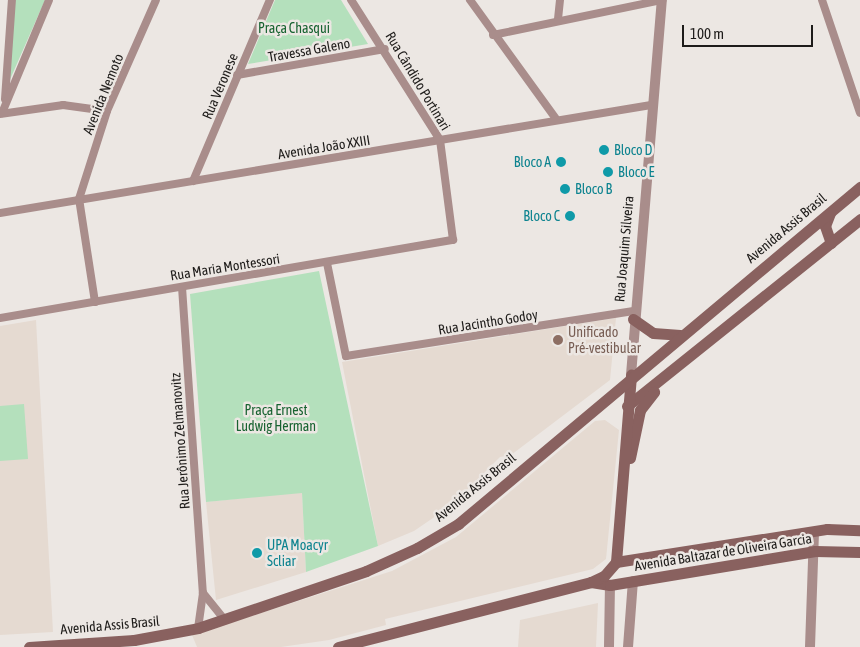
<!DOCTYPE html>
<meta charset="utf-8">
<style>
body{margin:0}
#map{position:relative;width:860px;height:647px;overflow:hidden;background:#ece7e3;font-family:"Asap Condensed",sans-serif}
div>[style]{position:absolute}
.built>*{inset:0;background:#e5dad1}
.green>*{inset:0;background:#b4e0bc}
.minor>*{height:8px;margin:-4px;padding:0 4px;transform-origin:4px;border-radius:4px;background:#a98d8b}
.tertiary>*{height:10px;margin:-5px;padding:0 5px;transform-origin:5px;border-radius:5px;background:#a98d8b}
.secondary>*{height:11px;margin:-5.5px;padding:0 5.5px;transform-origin:5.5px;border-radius:5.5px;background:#89615f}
.dots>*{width:14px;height:14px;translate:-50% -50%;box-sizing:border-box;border:2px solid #ece7e3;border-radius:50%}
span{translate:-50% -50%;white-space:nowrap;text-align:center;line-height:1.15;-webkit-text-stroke:5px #ece7e3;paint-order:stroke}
.park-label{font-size:14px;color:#186331}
.street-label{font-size:14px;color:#1e1c1a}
.culture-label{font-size:14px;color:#0d838f}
.left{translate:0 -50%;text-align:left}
.right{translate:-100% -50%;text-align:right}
.education-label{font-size:14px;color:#785e54}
.scale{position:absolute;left:682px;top:25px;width:131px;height:22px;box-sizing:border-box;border:2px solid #1e1c1a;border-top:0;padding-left:6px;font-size:15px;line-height:18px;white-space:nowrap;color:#1e1c1a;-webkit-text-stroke:4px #ece7e3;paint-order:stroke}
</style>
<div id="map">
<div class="built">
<div style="clip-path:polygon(616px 318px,610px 380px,511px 455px,500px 457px,452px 505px,414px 531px,378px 546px,342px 362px)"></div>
<div style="clip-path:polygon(36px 320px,53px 632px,0 635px,0 326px)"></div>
<div style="clip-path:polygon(605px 420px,619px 430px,606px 559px,593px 569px,385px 619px,386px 625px,329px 640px,281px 647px,197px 647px,192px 635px,392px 571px,456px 537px,595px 421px)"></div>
<div style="clip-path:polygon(302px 492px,306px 572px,216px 600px,206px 502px)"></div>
<div style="clip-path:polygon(598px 603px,596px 647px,518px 647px,520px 620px)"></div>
</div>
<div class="green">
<div style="clip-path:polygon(15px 0,45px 0,8px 84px)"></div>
<div style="clip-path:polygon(275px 0,341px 0,368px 44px,248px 64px)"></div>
<div style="clip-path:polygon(319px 271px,378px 546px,306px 572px,302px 493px,206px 502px,190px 294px)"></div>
<div style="clip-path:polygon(24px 404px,28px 459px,0 461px,0 406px)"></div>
</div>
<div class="minor">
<div style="left:470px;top:0;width:147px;rotate:54.1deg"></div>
<div style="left:822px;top:0;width:119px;rotate:71.4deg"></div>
<div style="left:558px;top:19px;width:19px;rotate:-84deg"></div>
<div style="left:493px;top:35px;width:173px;rotate:-11.7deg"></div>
<div style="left:237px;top:75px;width:150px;rotate:-10deg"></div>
<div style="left:5px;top:99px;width:99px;rotate:-86deg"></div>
<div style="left:2px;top:113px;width:122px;rotate:-67.4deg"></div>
<div style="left:0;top:114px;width:64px;rotate:-8.1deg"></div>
<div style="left:63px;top:105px;width:44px;rotate:7.8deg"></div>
<div style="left:193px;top:181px;width:197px;rotate:-67deg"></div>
<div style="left:0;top:213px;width:660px;rotate:-9.42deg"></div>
<div style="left:327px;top:263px;width:95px;rotate:78.5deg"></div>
<div style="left:346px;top:356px;width:291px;rotate:-8.9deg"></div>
<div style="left:182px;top:287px;width:307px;rotate:86.1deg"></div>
<div style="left:203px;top:593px;width:35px;rotate:98deg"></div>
<div style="left:95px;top:302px;width:104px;rotate:-98.8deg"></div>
<div style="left:79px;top:199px;width:92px;rotate:-72.3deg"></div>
<div style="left:107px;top:111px;width:121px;rotate:-66.2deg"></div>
<div style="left:0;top:318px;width:460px;rotate:-9.8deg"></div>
<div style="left:453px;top:240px;width:101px;rotate:-97.4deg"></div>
<div style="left:440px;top:140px;width:166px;rotate:-122.4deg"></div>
<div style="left:203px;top:593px;width:33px;rotate:51deg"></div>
</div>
<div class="tertiary">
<div style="left:631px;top:375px;width:376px;rotate:-85.3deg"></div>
<div style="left:609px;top:647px;width:62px;rotate:-89.1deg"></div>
<div style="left:628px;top:647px;width:66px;rotate:-85.7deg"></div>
<div style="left:810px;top:647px;width:115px;rotate:-88deg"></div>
</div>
<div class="secondary">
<div style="left:830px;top:213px;width:14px;rotate:111deg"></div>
<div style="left:825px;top:226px;width:18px;rotate:71deg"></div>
<div style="left:633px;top:319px;width:24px;rotate:35deg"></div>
<div style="left:653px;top:333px;width:27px;rotate:4deg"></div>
<div style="left:627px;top:406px;width:299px;rotate:-38.7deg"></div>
<div style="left:630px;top:458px;width:49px;rotate:-78.2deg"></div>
<div style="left:640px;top:410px;width:23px;rotate:-52deg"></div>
<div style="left:616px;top:562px;width:214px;rotate:-8.9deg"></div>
<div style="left:827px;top:529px;width:33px;rotate:2deg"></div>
<div style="left:616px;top:562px;width:188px;rotate:-85.4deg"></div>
<div style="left:591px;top:582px;width:19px;rotate:9deg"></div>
<div style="left:610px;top:585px;width:208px;rotate:-9.4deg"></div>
<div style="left:815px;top:551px;width:45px;rotate:1.3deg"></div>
<div style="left:29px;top:647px;width:105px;rotate:-3.8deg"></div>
<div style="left:134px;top:640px;width:65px;rotate:-10.6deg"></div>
<div style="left:198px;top:628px;width:177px;rotate:-18.7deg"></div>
<div style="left:366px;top:571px;width:56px;rotate:-24.3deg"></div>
<div style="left:417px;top:548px;width:48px;rotate:-30.3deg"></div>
<div style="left:458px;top:524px;width:525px;rotate:-39.97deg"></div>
<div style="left:338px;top:647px;width:261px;rotate:-14.4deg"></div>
<div style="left:591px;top:582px;width:14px;rotate:-25deg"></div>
<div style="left:604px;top:576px;width:18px;rotate:-49deg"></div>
</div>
<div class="dots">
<div style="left:604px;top:150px;background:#0f9aa8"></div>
<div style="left:561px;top:162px;background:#0f9aa8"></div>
<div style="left:608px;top:172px;background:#0f9aa8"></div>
<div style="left:565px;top:189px;background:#0f9aa8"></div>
<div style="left:570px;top:216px;background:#0f9aa8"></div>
<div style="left:558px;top:340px;background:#8d6e63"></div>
<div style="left:257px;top:553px;background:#0f9aa8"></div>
</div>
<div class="park-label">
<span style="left:294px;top:28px">Praça Chasqui</span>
<span style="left:276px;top:418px">Praça Ernest<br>Ludwig Herman</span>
</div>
<div class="street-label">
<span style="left:309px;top:50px;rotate:-10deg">Travessa Galeno</span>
<span style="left:418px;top:81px;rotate:59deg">Rua Cândido Portinari</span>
<span style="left:220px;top:86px;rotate:-67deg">Rua Veronese</span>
<span style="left:103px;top:94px;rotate:-68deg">Avenida Nemoto</span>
<span style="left:324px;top:147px;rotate:-9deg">Avenida João XXIII</span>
<span style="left:786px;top:228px;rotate:-40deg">Avenida Assis Brasil</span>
<span style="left:624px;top:249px;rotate:-85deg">Rua Joaquim Silveira</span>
<span style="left:225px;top:267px;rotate:-9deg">Rua Maria Montessori</span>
<span style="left:488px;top:322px;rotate:-9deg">Rua Jacintho Godoy</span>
<span style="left:180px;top:441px;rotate:-94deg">Rua Jerônimo Zelmanovitz</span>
<span style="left:475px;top:487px;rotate:-39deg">Avenida Assis Brasil</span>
<span style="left:723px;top:552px;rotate:-9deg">Avenida Baltazar de Oliveira Garcia</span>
<span style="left:110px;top:625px;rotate:-5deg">Avenida Assis Brasil</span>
</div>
<div class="culture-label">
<span class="left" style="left:614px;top:150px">Bloco D</span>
<span class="right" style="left:551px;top:162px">Bloco A</span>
<span class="left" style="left:618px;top:172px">Bloco E</span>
<span class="left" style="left:575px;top:189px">Bloco B</span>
<span class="right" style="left:560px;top:216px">Bloco C</span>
<span class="left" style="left:267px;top:553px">UPA Moacyr<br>Scliar</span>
</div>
<div class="education-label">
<span class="left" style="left:568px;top:340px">Unificado<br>Pré-vestibular</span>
</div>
<div class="scale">100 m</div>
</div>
